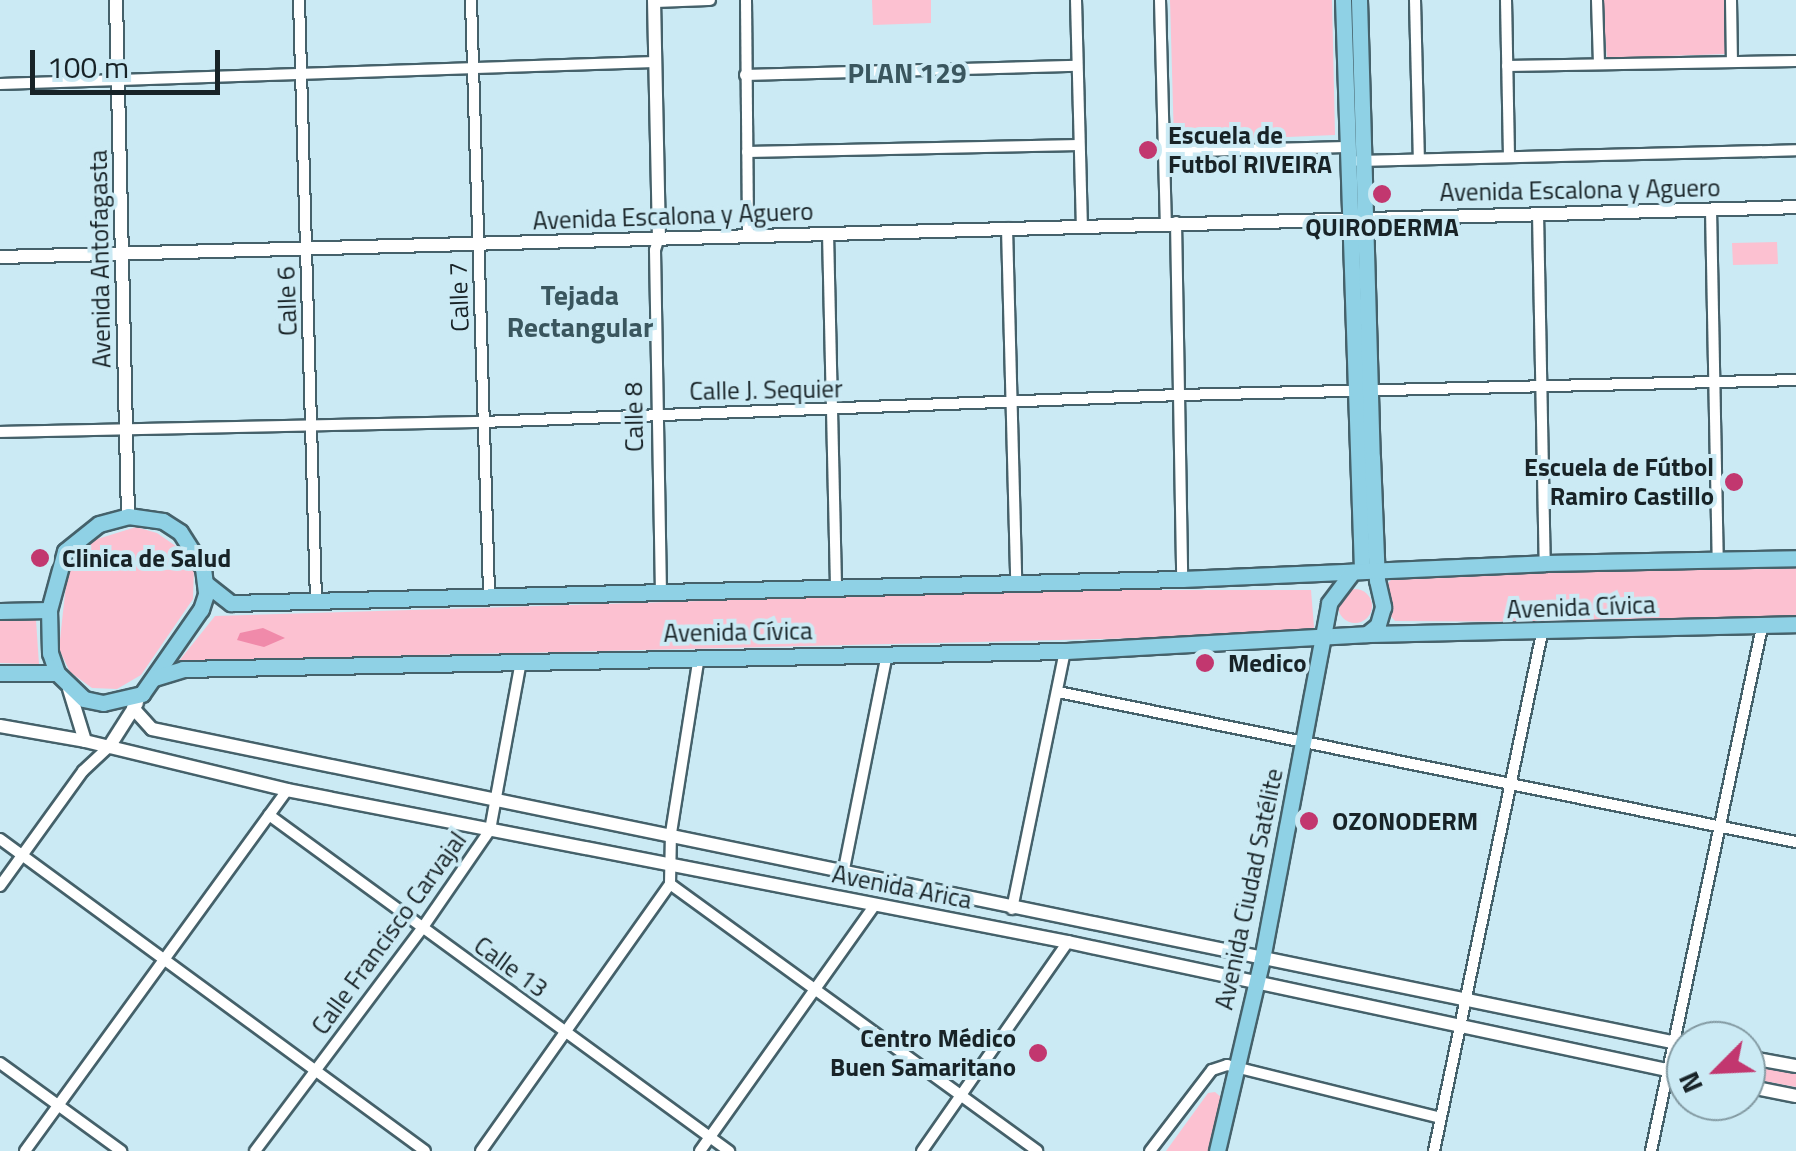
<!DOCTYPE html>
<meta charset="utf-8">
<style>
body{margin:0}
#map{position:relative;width:1796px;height:1151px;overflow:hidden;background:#cbeaf4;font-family:"Titillium Web",sans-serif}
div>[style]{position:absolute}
.green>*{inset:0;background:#fcc1d1}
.round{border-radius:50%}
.water>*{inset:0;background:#f08aaa}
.roads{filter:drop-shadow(2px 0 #45616a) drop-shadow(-2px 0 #45616a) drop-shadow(0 2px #45616a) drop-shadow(0 -2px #45616a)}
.minor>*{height:10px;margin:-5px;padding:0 5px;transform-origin:5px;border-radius:5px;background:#fff}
.tertiary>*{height:12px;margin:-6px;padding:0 6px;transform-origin:6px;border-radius:6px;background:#fff}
.primary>*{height:15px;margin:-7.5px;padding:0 7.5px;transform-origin:7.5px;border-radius:7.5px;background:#8fd1e5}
.dots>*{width:28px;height:28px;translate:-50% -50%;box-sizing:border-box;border:5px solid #cbeaf4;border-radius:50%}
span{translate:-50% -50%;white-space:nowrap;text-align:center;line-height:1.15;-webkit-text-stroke:8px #cbeaf4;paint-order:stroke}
.poi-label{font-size:25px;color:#182327;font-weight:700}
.left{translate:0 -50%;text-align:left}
.right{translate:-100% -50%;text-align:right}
.street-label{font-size:25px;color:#182327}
.neighbourhood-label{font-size:28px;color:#3a565e;font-weight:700}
.north{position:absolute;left:1666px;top:1021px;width:100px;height:100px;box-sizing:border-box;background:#cbeaf4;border:2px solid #839aa2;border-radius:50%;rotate:246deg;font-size:28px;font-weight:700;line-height:40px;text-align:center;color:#182327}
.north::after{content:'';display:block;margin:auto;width:35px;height:45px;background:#c2376f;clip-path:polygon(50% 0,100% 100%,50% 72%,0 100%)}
.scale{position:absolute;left:30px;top:50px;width:190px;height:45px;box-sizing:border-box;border:5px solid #182327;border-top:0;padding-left:12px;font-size:30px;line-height:35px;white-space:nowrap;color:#182327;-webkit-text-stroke:8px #cbeaf4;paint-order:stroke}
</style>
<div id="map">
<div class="green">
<div style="clip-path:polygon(872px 0,931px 0,931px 23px,873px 25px)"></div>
<div style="clip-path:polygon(1170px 0,1332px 0,1335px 135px,1174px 142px)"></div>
<div style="clip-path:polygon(1602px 0,1726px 0,1727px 54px,1607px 58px)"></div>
<div style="clip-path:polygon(1777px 242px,1778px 264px,1733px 265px,1732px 243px)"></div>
<div style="clip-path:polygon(136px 527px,157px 533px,183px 551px,194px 568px,193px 599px,141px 675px,117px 689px,92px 688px,70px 672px,59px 649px,67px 575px,73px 559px,91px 541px)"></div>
<div style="clip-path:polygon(1796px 566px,1796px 617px,1740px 623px,1395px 621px,1388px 613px,1388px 583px,1395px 576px)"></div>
<div class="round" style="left:1338px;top:589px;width:34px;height:34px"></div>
<div style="clip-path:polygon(1056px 590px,1311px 590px,1314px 627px,1309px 634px,179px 661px,215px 616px)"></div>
<div style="clip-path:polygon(36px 620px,39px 664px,0 663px,0 621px)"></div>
<div style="clip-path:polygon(1746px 1064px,1796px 1074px,1796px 1087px,1746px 1078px)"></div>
<div style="clip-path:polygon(1215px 1092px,1222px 1098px,1211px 1151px,1166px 1151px,1208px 1093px)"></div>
</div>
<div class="water">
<div style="clip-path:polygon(263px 628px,285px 638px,264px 647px,237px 640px,240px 633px)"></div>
</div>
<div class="roads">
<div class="minor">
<div style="left:299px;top:0;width:600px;rotate:88.38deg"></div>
<div style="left:471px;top:0;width:593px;rotate:88.26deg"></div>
<div style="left:746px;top:0;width:233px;rotate:89.5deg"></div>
<div style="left:1076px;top:0;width:225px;rotate:88.5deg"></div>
<div style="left:1160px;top:0;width:222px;rotate:88.5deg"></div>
<div style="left:1415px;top:0;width:159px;rotate:88.6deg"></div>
<div style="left:1506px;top:0;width:157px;rotate:88.9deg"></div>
<div style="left:1597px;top:0;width:64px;rotate:88.2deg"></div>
<div style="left:1731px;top:0;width:62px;rotate:89.1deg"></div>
<div style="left:654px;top:2px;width:56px;rotate:-2deg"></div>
<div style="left:1507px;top:66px;width:289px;rotate:-1deg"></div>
<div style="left:745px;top:75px;width:332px;rotate:-1.6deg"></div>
<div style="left:0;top:84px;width:655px;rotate:-1.92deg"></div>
<div style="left:747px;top:152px;width:332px;rotate:-1.2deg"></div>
<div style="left:1164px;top:152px;width:182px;rotate:-1.6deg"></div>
<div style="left:1358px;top:161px;width:438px;rotate:-1.4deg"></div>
<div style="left:1711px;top:209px;width:350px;rotate:88.9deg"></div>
<div style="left:1538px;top:213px;width:350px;rotate:88.9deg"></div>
<div style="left:1176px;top:222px;width:357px;rotate:89deg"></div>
<div style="left:1007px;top:228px;width:353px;rotate:88.5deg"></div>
<div style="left:828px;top:233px;width:356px;rotate:88.7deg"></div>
<div style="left:659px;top:237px;width:14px;rotate:107deg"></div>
<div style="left:655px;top:250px;width:344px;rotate:89deg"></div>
<div style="left:0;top:432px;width:482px;rotate:-1.2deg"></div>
<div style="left:482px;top:422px;width:699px;rotate:-2.22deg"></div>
<div style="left:1180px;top:395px;width:616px;rotate:-1.39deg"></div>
<div style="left:1058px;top:692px;width:753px;rotate:11.49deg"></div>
<div style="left:269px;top:815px;width:570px;rotate:36.15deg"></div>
<div style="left:0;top:839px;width:527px;rotate:36.28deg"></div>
<div style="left:843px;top:874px;width:224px;rotate:-78.7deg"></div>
<div style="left:670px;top:884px;width:454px;rotate:36deg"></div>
<div style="left:0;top:886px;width:142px;rotate:-54.2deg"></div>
<div style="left:83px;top:771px;width:35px;rotate:-43deg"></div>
<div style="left:1012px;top:909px;width:263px;rotate:-78.4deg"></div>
<div style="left:0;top:1063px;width:150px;rotate:36deg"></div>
<div style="left:25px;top:1151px;width:446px;rotate:-54deg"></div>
<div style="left:255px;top:1151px;width:280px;rotate:-53.1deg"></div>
<div style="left:423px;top:927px;width:118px;rotate:-55.4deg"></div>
<div style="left:490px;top:830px;width:172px;rotate:-79.6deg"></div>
<div style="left:481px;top:1151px;width:327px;rotate:-54.7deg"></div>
<div style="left:670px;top:884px;width:51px;rotate:-88.9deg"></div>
<div style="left:671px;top:833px;width:178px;rotate:-81deg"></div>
<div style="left:700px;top:1151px;width:301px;rotate:-54.6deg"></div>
<div style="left:922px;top:1151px;width:255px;rotate:-55.1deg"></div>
<div style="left:1150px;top:1151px;width:102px;rotate:-52.6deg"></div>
<div style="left:1212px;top:1070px;width:16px;rotate:-18deg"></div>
<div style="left:1227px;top:1065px;width:220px;rotate:13.9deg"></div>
<div style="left:1434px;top:1151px;width:529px;rotate:-78.22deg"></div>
<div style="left:1651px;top:1151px;width:536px;rotate:-78.04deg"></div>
</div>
<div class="tertiary">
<div style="left:116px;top:0;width:516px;rotate:88.67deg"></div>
<div style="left:654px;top:0;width:237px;rotate:88.8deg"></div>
<div style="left:0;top:257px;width:1797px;rotate:-1.59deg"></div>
<div style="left:69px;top:689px;width:54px;rotate:72.9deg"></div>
<div style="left:133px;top:708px;width:28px;rotate:48deg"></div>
<div style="left:152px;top:729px;width:1566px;rotate:11.64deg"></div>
<div style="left:0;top:726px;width:86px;rotate:10deg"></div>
<div style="left:85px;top:741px;width:208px;rotate:13.6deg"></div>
<div style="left:287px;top:790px;width:796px;rotate:11.01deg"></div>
<div style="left:1068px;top:942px;width:632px;rotate:12.06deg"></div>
<div style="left:109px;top:747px;width:52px;rotate:-57.5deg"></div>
<div style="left:1746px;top:1057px;width:51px;rotate:10.2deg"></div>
<div style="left:1746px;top:1086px;width:51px;rotate:11.3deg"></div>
</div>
<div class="primary">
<div style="left:1343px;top:0;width:571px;rotate:88.09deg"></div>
<div style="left:1359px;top:0;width:457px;rotate:88.4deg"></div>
<div style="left:1372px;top:457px;width:123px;rotate:87.7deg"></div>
<div style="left:1377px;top:580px;width:28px;rotate:77deg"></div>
<div style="left:1383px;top:607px;width:19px;rotate:106deg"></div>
<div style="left:1378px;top:625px;width:14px;rotate:141deg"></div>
<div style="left:128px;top:516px;width:35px;rotate:8deg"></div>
<div style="left:163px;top:521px;width:20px;rotate:33deg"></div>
<div style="left:180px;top:532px;width:43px;rotate:57.4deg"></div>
<div style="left:203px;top:568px;width:26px;rotate:83deg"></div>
<div style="left:206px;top:594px;width:16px;rotate:108deg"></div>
<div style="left:201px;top:609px;width:103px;rotate:124.8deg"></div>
<div style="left:142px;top:694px;width:40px;rotate:167deg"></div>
<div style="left:103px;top:703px;width:19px;rotate:-168deg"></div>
<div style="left:84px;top:699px;width:37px;rotate:-136deg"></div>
<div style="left:57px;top:673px;width:21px;rotate:-109deg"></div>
<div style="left:50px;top:653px;width:43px;rotate:-91.3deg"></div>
<div style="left:49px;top:610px;width:61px;rotate:-74.8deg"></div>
<div style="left:65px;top:551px;width:43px;rotate:-38.5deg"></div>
<div style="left:99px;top:524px;width:30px;rotate:-15deg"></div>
<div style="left:205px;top:583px;width:33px;rotate:38deg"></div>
<div style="left:231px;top:603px;width:951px;rotate:-1.45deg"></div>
<div style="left:1182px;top:579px;width:363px;rotate:-2.5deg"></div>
<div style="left:1545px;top:563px;width:251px;rotate:-1.1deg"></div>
<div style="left:0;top:611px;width:49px;rotate:-1.2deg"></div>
<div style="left:0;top:673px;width:57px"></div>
<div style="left:154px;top:678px;width:30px;rotate:-17deg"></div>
<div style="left:183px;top:669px;width:882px;rotate:-1.17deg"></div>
<div style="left:1065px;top:651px;width:302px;rotate:-3.2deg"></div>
<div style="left:1367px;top:634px;width:429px;rotate:-1.3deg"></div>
<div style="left:1217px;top:1151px;width:197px;rotate:-76.8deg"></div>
<div style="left:1262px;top:959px;width:362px;rotate:-79.3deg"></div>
<div style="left:1329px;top:603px;width:39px;rotate:-53deg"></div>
</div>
</div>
<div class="dots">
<div style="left:1148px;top:150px;background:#c2376f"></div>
<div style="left:1382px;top:194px;background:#c2376f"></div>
<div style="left:1734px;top:482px;background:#c2376f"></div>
<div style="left:40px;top:558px;background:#c2376f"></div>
<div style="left:1205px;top:663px;background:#c2376f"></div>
<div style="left:1309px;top:821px;background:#c2376f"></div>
<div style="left:1038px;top:1053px;background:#c2376f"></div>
</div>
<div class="poi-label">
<span class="left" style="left:1168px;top:150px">Escuela de<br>Futbol RIVEIRA</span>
<span style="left:1382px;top:227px">QUIRODERMA</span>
<span class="right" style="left:1714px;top:482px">Escuela de Fútbol<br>Ramiro Castillo</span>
<span class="left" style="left:62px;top:558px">Clinica de Salud</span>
<span class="left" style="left:1228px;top:663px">Medico</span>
<span class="left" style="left:1332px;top:821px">OZONODERM</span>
<span class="right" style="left:1016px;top:1053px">Centro Médico<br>Buen Samaritano</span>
</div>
<div class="street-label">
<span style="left:1580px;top:190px;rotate:-1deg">Avenida Escalona y Aguero</span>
<span style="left:673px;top:216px;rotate:-2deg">Avenida Escalona y Aguero</span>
<span style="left:100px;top:259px;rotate:-91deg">Avenida Antofagasta</span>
<span style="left:459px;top:297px;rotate:-92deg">Calle 7</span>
<span style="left:287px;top:301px;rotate:-92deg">Calle 6</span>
<span style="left:766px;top:390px;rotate:-1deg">Calle J. Sequier</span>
<span style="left:634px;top:417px;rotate:-91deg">Calle 8</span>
<span style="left:1581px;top:607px;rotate:-2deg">Avenida Cívica</span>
<span style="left:738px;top:632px;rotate:-1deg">Avenida Cívica</span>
<span style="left:902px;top:887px;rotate:11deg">Avenida Arica</span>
<span style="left:1249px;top:889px;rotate:-78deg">Avenida Ciudad Satélite</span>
<span style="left:389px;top:933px;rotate:-54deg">Calle Francisco Carvajal</span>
<span style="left:511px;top:967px;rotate:36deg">Calle 13</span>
</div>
<div class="neighbourhood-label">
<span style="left:907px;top:73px">PLAN 129</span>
<span style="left:580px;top:311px">Tejada<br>Rectangular</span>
</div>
<div class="north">N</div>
<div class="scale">100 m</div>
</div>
